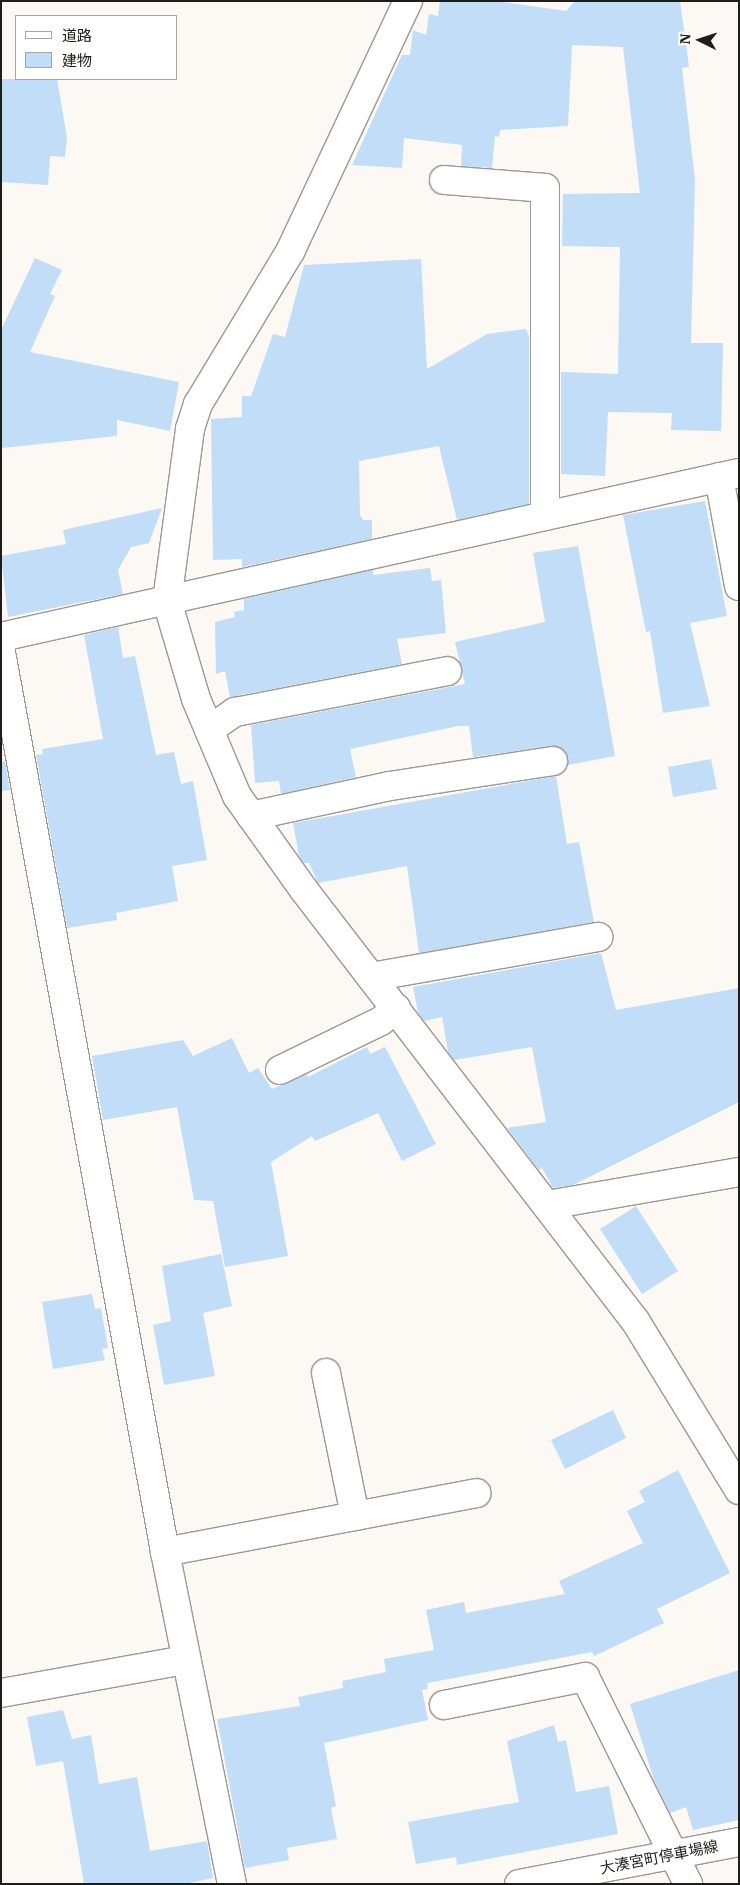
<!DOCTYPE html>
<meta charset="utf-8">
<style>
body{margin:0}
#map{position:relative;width:740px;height:1885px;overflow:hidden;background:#fcf8f3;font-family:"IBM Plex Serif","Noto Sans JP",serif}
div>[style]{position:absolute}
.building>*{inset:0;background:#c1ddf8}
.roads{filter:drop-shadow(1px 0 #9c9893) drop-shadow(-1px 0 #9c9893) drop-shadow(0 1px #9c9893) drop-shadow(0 -1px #9c9893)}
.minor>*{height:28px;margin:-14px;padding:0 14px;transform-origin:14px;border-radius:14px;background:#fff}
.secondary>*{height:28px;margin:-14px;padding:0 14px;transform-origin:14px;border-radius:14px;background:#fff}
span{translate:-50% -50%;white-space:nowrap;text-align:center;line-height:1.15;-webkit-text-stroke:4.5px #fff;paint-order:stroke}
.street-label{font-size:15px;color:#1e1d1b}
.frame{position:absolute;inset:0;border:2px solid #1e1d1b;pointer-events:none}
.legend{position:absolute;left:15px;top:15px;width:162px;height:65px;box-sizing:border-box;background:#fff;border:1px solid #a5a5a4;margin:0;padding:6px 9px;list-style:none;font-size:15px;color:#1e1d1b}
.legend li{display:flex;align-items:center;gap:10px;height:25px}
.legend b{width:25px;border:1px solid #a5a5a4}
.north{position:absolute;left:675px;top:15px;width:50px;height:50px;-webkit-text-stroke:4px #fff;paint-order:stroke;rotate:274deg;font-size:14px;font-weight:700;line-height:20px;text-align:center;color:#1e1d1b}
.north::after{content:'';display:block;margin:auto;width:18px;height:22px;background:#1e1d1b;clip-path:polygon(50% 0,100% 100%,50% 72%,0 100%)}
</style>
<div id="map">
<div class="building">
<div style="clip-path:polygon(440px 1px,495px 1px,566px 11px,575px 1px,680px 1px,689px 67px,682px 68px,695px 180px,691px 343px,723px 343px,721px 431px,671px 430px,672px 413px,608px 412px,605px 476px,561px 474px,561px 372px,618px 374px,620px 247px,562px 246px,563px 194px,640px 193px,623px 47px,572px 45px,568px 126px,500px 130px,499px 137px,495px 136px,492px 168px,461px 166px,462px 145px,404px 138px,402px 168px,352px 165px,402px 55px,410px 55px,413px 30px,426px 35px,429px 14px,438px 16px)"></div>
<div style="clip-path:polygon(1px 79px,57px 79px,67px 138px,65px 157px,50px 156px,48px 185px,1px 182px)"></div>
<div style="clip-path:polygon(35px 258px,62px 270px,50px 294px,55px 296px,30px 352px,179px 382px,170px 431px,117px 420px,117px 436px,1px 448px,1px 330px)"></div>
<div style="clip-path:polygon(421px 259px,427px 369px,487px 334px,526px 329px,529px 336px,529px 504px,457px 520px,439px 446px,359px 461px,360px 515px,363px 520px,372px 520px,372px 539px,242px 567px,242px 559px,213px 560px,211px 419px,242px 417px,242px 396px,251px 396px,273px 334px,285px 337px,304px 265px)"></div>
<div style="clip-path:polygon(705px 501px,727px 616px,690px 623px,710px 706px,663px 713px,650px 631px,646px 632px,623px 515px)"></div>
<div style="clip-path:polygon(162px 508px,149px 543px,131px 547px,118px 570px,123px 594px,8px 617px,1px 556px,66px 544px,63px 530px)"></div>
<div style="clip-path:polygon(578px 546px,615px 756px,568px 765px,565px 751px,551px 746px,473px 757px,469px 726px,458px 726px,350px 749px,356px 777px,281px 794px,279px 781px,255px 783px,251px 725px,465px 684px,455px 642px,545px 622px,533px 553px)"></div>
<div style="clip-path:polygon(430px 568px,432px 581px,441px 580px,446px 633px,397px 639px,402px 664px,230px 697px,225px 671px,216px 674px,215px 622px,235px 617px,234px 612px,244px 610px,244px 599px,373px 570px,373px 575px)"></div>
<div style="clip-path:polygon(118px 627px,123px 658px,135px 656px,156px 755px,174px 752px,181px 784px,193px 781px,207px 860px,172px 866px,178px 901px,116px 913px,117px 920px,67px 928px,36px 755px,43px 754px,42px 749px,103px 739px,84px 635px)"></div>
<div style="clip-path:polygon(711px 759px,717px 789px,673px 797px,668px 767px)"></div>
<div style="clip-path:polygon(5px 761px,10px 790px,1px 791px,1px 762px)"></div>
<div style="clip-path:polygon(556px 776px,567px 844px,579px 842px,594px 922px,419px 953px,407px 866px,318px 883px,309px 863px,304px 863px,299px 856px,293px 823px)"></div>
<div style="clip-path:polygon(601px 953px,616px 1010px,739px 988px,739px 1102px,573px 1185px,553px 1188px,542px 1168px,539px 1170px,507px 1128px,546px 1122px,532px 1047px,454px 1060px,448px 1052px,442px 1017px,424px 1021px,418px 1013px,413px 987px)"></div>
<div style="clip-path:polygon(232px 1038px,249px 1073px,258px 1068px,272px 1089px,307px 1074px,308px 1077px,367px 1047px,370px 1054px,385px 1047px,436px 1144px,402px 1161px,378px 1113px,315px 1141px,312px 1136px,271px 1162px,288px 1256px,225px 1267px,213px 1201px,194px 1200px,177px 1107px,103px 1120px,92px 1056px,183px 1040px,193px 1056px)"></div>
<div style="clip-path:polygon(636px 1206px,678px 1271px,642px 1294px,600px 1229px)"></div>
<div style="clip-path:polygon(221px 1254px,232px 1306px,203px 1313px,215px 1376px,164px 1385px,153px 1325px,171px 1321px,162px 1266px)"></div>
<div style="clip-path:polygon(92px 1294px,95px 1309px,101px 1308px,108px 1348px,102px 1349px,105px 1360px,53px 1369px,42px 1302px)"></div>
<div style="clip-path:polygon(613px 1410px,626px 1438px,565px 1469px,551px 1440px)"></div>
<div style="clip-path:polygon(678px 1470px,730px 1573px,657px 1609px,664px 1623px,594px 1656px,592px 1652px,427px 1683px,428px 1689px,422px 1690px,428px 1720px,324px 1743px,336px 1806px,331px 1808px,337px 1839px,287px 1848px,289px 1860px,245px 1868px,217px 1719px,300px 1706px,298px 1697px,343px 1688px,342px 1681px,386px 1672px,384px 1659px,434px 1650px,426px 1610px,464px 1602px,466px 1613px,565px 1594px,559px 1581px,643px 1543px,627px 1511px,645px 1502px,639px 1491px)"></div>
<div style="clip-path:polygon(739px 1670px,739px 1820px,693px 1830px,686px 1807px,670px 1813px,654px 1780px,630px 1704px)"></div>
<div style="clip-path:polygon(63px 1710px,72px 1739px,91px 1735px,99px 1784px,137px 1777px,150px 1851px,207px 1841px,213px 1878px,185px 1884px,84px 1884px,63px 1761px,36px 1766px,27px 1717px)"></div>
<div style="clip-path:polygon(554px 1725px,558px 1742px,566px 1740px,576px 1792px,609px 1786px,618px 1834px,457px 1865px,456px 1857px,416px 1864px,408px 1822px,519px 1802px,507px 1741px)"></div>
</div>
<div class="roads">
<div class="minor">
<div style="left:408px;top:1px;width:275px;rotate:115.2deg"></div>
<div style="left:291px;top:250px;width:180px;rotate:121.1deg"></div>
<div style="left:198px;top:404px;width:26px;rotate:108deg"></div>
<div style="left:190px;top:429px;width:174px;rotate:97.6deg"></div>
<div style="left:167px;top:601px;width:102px;rotate:73.5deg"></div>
<div style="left:196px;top:699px;width:105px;rotate:67.1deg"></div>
<div style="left:237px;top:796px;width:115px;rotate:54.5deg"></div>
<div style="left:304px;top:890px;width:545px;rotate:52.46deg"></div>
<div style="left:636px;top:1322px;width:197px;rotate:58.5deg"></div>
<div style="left:444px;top:180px;width:101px;rotate:4.5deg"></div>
<div style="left:545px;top:188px;width:328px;rotate:90deg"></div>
<div style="left:719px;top:477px;width:111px;rotate:79.6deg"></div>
<div style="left:1px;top:637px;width:756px;rotate:-12.53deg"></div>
<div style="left:1px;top:652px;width:915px;rotate:79.67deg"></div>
<div style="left:165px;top:1552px;width:339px;rotate:78.6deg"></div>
<div style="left:209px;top:730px;width:32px;rotate:-35deg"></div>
<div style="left:235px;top:712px;width:216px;rotate:-10.9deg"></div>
<div style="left:251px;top:816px;width:142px;rotate:-12.2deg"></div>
<div style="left:390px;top:786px;width:165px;rotate:-8.7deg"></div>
<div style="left:371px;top:977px;width:231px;rotate:-10deg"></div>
<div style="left:280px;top:1070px;width:112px;rotate:-25.9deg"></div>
<div style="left:381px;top:1021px;width:20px;rotate:-41deg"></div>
<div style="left:548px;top:1205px;width:194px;rotate:-9.8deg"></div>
<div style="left:326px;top:1373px;width:146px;rotate:78.5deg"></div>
<div style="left:165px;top:1552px;width:317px;rotate:-10.7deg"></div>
<div style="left:1px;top:1693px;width:187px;rotate:-10.2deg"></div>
<div style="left:444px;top:1705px;width:144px;rotate:-11.2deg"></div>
<div style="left:585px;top:1677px;width:231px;rotate:63.5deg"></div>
</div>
<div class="secondary">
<div style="left:519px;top:1884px;width:224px;rotate:-10.8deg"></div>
</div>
</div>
<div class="street-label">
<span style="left:659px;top:1857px;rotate:-11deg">大湊宮町停車場線</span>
</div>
<div class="frame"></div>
<ul class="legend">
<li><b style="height:6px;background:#fff"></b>道路</li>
<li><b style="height:14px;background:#c1ddf8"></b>建物</li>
</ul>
<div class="north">N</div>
</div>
